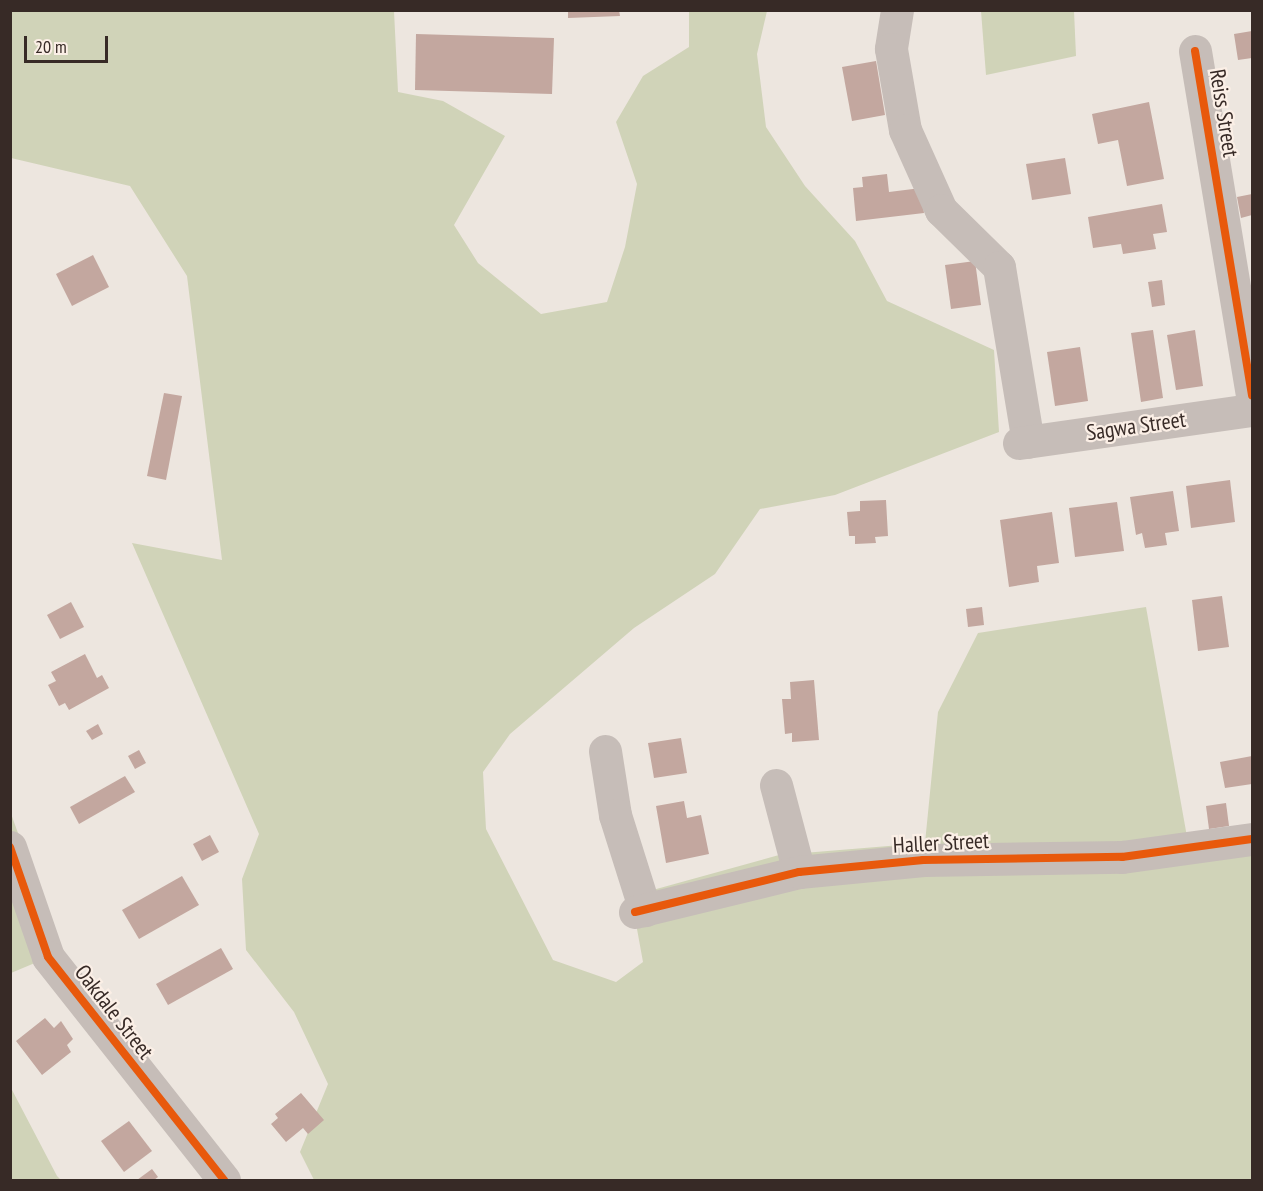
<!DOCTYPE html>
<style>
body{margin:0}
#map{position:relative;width:1263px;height:1191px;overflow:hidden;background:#ede6df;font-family:"PT Sans Narrow",sans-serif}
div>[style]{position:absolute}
.green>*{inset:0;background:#d0d3b8}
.building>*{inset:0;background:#c3a79f}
.minor>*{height:33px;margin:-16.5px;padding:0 16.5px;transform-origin:16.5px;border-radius:16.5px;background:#c6bdb8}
.cycleway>*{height:8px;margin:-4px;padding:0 4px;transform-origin:4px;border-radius:4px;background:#e8590c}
span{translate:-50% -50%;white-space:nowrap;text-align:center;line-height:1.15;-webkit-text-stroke:4.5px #fbefe6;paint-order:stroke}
.street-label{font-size:22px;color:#372a26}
.frame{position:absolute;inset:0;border:12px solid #372a26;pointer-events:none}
.scale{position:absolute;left:24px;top:36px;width:84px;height:27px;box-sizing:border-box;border:3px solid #372a26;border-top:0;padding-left:8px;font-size:18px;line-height:21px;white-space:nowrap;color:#372a26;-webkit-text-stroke:4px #fbefe6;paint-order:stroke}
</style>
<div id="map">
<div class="green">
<div style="clip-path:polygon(11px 11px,394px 11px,398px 92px,443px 101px,505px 136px,454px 225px,478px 263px,541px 314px,607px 302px,625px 247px,637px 184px,616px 122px,643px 76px,689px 47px,689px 11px,767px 11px,757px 54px,766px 127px,805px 186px,855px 241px,887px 301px,994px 350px,999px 432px,835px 495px,760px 509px,715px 574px,634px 628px,510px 734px,483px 772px,486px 829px,553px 960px,616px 982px,643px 962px,631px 896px,779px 855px,925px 843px,938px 712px,978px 633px,1146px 607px,1189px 848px,1252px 853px,1252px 1180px,314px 1180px,300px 1152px,328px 1084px,294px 1012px,246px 950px,242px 879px,259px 834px,132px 543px,222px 560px,187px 276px,130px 186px,11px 158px)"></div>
<div style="clip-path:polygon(981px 11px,1074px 11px,1076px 56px,986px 75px)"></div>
<div style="clip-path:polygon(10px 811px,61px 952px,11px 973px,10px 973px)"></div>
<div style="clip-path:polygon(11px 1088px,57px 1176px,61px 1180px,11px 1180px)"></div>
</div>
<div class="building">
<div style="clip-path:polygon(568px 10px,619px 10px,620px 16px,568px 18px)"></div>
<div style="clip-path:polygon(1252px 31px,1252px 58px,1238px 60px,1234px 34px)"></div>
<div style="clip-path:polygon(416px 34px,554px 38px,552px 94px,415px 90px)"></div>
<div style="clip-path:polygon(876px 61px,885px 115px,852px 121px,842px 67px)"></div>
<div style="clip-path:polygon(1149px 102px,1164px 179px,1127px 186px,1118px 140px,1098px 144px,1092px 114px)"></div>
<div style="clip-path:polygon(1065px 158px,1071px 194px,1032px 200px,1026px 164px)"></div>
<div style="clip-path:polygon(887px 174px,889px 192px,921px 188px,924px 213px,856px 221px,853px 188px,863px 187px,862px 177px)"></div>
<div style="clip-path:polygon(1252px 194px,1252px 215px,1241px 218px,1237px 197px)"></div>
<div style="clip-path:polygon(1162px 204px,1167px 232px,1153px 234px,1156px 249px,1123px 254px,1121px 244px,1093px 248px,1088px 217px)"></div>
<div style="clip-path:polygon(93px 255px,109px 287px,72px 306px,56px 274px)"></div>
<div style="clip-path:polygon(975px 261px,981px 305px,951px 309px,945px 265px)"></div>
<div style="clip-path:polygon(1162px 280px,1165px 305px,1152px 307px,1148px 282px)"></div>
<div style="clip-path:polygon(1153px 330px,1163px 398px,1141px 402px,1131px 333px)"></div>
<div style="clip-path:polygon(1195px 330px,1203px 386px,1176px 390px,1167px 335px)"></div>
<div style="clip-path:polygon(1080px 347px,1088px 401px,1055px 406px,1047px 352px)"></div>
<div style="clip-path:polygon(164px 393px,182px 396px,166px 480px,147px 476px)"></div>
<div style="clip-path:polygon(1230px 480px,1235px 522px,1191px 528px,1186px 486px)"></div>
<div style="clip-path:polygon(1173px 491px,1179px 531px,1165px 533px,1167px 545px,1145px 548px,1142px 533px,1136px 535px,1130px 497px)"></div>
<div style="clip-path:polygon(886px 500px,888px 536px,875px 537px,876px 543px,855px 544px,855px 536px,849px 536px,847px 512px,860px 511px,860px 501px)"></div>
<div style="clip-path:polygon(1117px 502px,1124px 551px,1075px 557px,1069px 508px)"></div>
<div style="clip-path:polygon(1052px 512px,1059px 563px,1037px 566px,1039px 582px,1009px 587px,1000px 520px)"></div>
<div style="clip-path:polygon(1222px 596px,1229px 647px,1198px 651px,1192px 600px)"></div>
<div style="clip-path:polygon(71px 602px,84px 627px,60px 639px,47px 615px)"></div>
<div style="clip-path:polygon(982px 607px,984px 625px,968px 627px,966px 609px)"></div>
<div style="clip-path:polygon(85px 654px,97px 678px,102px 675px,109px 688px,69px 710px,65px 703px,59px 706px,48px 685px,56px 681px,51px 672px)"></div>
<div style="clip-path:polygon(814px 680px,819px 740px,792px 742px,792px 733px,785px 734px,782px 699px,791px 699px,790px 682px)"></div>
<div style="clip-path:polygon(98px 724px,103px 734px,92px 740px,86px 731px)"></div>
<div style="clip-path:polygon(681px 738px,687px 773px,654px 778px,648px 743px)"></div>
<div style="clip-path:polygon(139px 750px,146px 763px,135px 769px,128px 756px)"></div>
<div style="clip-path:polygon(1252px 756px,1252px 784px,1225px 788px,1220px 762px)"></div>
<div style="clip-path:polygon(125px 776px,135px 792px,79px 824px,70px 807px)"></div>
<div style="clip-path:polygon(684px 801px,687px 818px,701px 815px,709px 854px,666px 863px,656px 806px)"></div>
<div style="clip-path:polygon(1226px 803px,1229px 826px,1209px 829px,1206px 806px)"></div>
<div style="clip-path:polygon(210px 835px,219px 852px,202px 861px,193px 844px)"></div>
<div style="clip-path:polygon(182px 876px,199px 905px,139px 939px,122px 910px)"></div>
<div style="clip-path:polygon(221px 948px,233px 969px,168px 1005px,156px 984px)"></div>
<div style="clip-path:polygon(45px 1018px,54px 1028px,61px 1021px,73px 1039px,67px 1045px,71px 1052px,42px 1075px,16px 1041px)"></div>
<div style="clip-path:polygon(301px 1093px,324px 1120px,308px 1134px,303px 1128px,286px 1142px,271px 1124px,278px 1118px,275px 1114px)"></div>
<div style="clip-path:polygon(129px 1121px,152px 1151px,124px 1172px,101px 1141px)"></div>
<div style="clip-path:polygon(152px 1169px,158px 1177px,154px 1180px,137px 1180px)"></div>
</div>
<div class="minor">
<div style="left:897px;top:10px;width:39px;rotate:99deg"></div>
<div style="left:891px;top:49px;width:82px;rotate:80.2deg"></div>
<div style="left:905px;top:130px;width:88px;rotate:65.8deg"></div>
<div style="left:941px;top:210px;width:81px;rotate:44.5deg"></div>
<div style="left:999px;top:267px;width:177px;rotate:80.6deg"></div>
<div style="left:1195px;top:51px;width:349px;rotate:80.6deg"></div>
<div style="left:1019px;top:443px;width:235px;rotate:-8.1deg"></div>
<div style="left:605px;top:751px;width:65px;rotate:81.1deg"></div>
<div style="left:615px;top:815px;width:100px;rotate:72.5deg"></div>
<div style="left:776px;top:785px;width:90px;rotate:75.2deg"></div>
<div style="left:10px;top:847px;width:116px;rotate:70.9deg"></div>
<div style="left:48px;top:957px;width:284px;rotate:51.7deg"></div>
<div style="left:635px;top:912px;width:169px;rotate:-13.7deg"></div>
<div style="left:799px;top:872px;width:125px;rotate:-5.5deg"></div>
<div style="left:923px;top:860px;width:199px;rotate:-0.9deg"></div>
<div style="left:1122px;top:857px;width:131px;rotate:-7.9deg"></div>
</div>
<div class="cycleway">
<div style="left:1195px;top:51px;width:349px;rotate:80.6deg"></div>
<div style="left:10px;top:847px;width:116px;rotate:70.9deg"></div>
<div style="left:48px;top:957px;width:284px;rotate:51.7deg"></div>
<div style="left:635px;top:912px;width:169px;rotate:-13.7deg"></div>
<div style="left:799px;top:872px;width:125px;rotate:-5.5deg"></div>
<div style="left:923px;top:860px;width:199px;rotate:-0.9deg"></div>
<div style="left:1122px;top:857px;width:131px;rotate:-7.9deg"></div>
</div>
<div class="street-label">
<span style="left:1224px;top:113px;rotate:81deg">Reiss Street</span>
<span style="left:1136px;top:426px;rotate:-8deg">Sagwa Street</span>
<span style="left:941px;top:843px;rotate:-3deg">Haller Street</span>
<span style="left:114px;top:1012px;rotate:52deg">Oakdale Street</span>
</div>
<div class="frame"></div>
<div class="scale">20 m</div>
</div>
